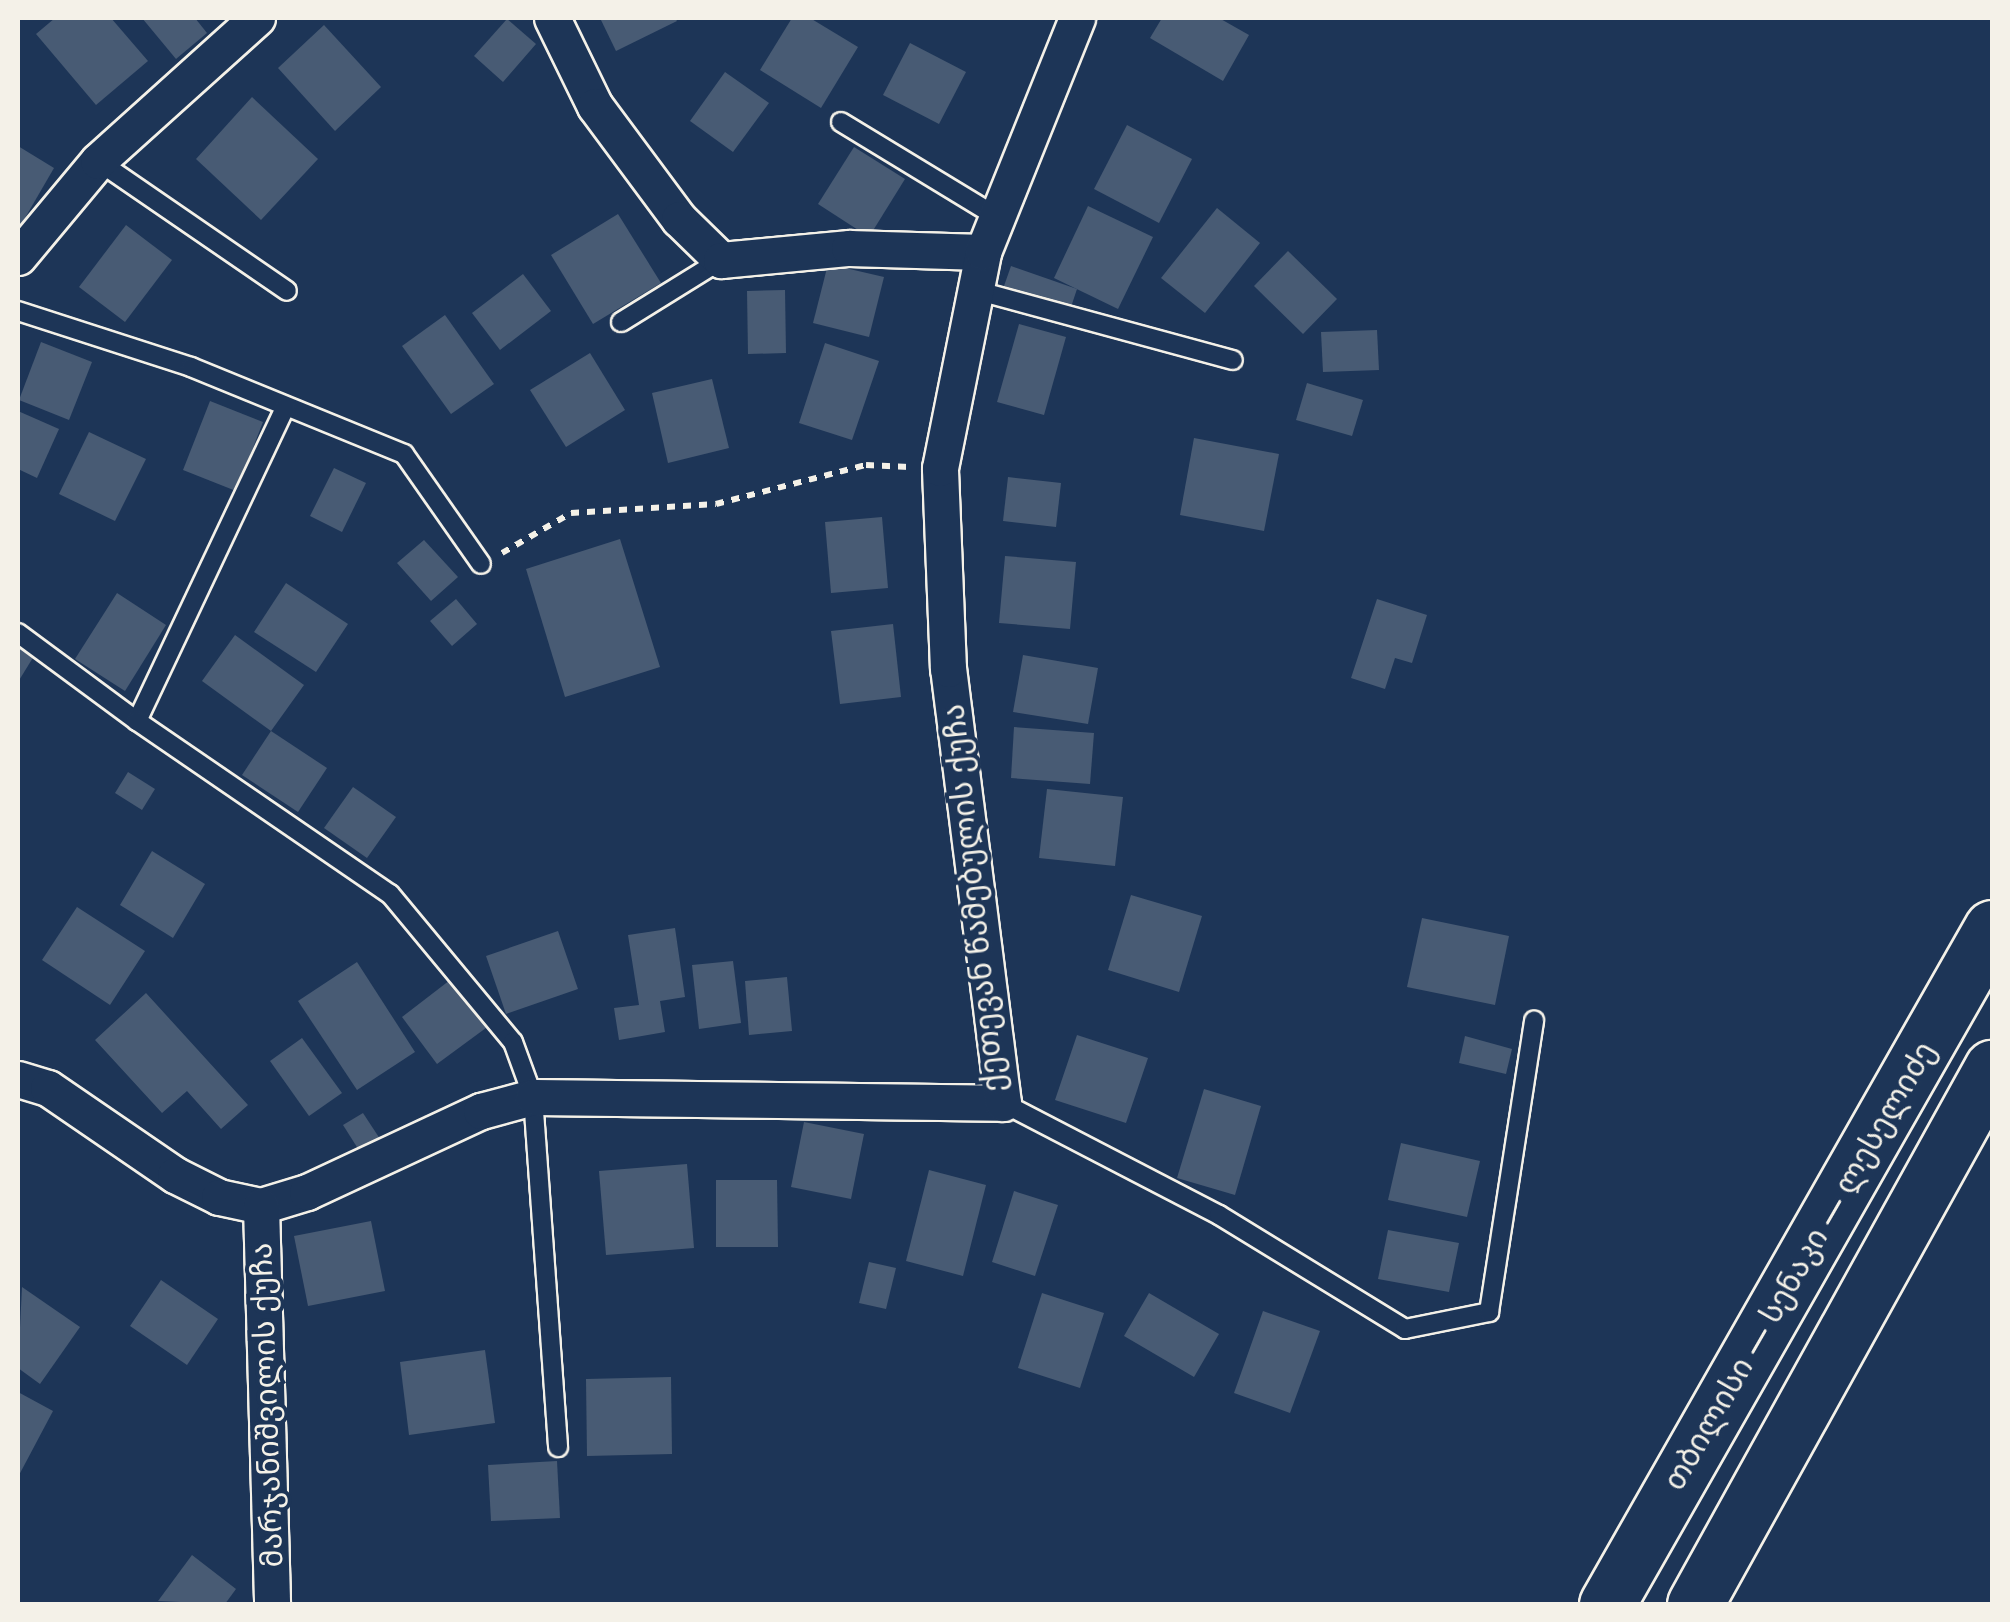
<!DOCTYPE html>
<meta charset="utf-8">
<style>
body{margin:0}
#map{position:relative;width:2010px;height:1622px;overflow:hidden;background:#1d3557;font-family:Sriracha,"Noto Sans Georgian",sans-serif}
div>[style]{position:absolute}
.building>*{inset:0;background:#485b74}
.path>*{height:6px;margin-top:-3px;transform-origin:0;background:repeating-linear-gradient(90deg,#f4f1e8 0 8px,transparent 0 16px)}
.roads{filter:drop-shadow(2px 0 #f4f1e8) drop-shadow(-2px 0 #f4f1e8) drop-shadow(0 2px #f4f1e8) drop-shadow(0 -2px #f4f1e8)}
.lane>*{height:18px;margin:-9px;padding:0 9px;transform-origin:9px;border-radius:9px;background:#1d3557}
.street>*{height:35px;margin:-17.5px;padding:0 17.5px;transform-origin:17.5px;border-radius:17.5px;background:#1d3557}
.highway>*{height:55px;margin:-27.5px;padding:0 27.5px;transform-origin:27.5px;border-radius:27.5px;background:#1d3557}
span{translate:-50% -50%;white-space:nowrap;text-align:center;line-height:1.15;-webkit-text-stroke:8px #1d3557;paint-order:stroke}
.street-label{font-size:30px;color:#f4f1e8}
.frame{position:absolute;inset:0;border:20px solid #f4f1e8;pointer-events:none}
</style>
<div id="map">
<div class="building">
<div style="clip-path:polygon(55px 18px,111px 18px,148px 61px,96px 105px,36px 34px)"></div>
<div style="clip-path:polygon(142px 18px,195px 18px,207px 33px,176px 59px)"></div>
<div style="clip-path:polygon(600px 18px,675px 18px,677px 21px,616px 51px)"></div>
<div style="clip-path:polygon(792px 18px,810px 18px,858px 47px,821px 108px,760px 70px)"></div>
<div style="clip-path:polygon(1162px 18px,1219px 18px,1249px 35px,1223px 81px,1150px 38px)"></div>
<div style="clip-path:polygon(507px 19px,536px 44px,503px 82px,474px 56px)"></div>
<div style="clip-path:polygon(324px 25px,381px 87px,335px 131px,278px 68px)"></div>
<div style="clip-path:polygon(910px 43px,966px 72px,939px 124px,883px 95px)"></div>
<div style="clip-path:polygon(725px 72px,769px 103px,733px 152px,690px 121px)"></div>
<div style="clip-path:polygon(252px 97px,318px 159px,261px 220px,196px 159px)"></div>
<div style="clip-path:polygon(1127px 125px,1192px 159px,1159px 223px,1094px 189px)"></div>
<div style="clip-path:polygon(18px 146px,54px 168px,18px 230px)"></div>
<div style="clip-path:polygon(854px 147px,905px 179px,869px 237px,818px 204px)"></div>
<div style="clip-path:polygon(1088px 206px,1153px 237px,1118px 309px,1054px 278px)"></div>
<div style="clip-path:polygon(1217px 208px,1260px 243px,1205px 313px,1161px 278px)"></div>
<div style="clip-path:polygon(618px 214px,661px 283px,593px 324px,551px 255px)"></div>
<div style="clip-path:polygon(126px 225px,172px 260px,125px 322px,79px 287px)"></div>
<div style="clip-path:polygon(1288px 251px,1337px 299px,1303px 334px,1254px 286px)"></div>
<div style="clip-path:polygon(828px 264px,884px 277px,869px 337px,813px 323px)"></div>
<div style="clip-path:polygon(1011px 266px,1077px 289px,1070px 310px,1004px 286px)"></div>
<div style="clip-path:polygon(523px 274px,551px 311px,500px 350px,472px 313px)"></div>
<div style="clip-path:polygon(785px 290px,786px 353px,748px 354px,747px 291px)"></div>
<div style="clip-path:polygon(445px 315px,494px 384px,451px 414px,402px 346px)"></div>
<div style="clip-path:polygon(1019px 324px,1066px 337px,1044px 415px,997px 402px)"></div>
<div style="clip-path:polygon(1377px 330px,1379px 370px,1323px 372px,1321px 332px)"></div>
<div style="clip-path:polygon(41px 342px,92px 362px,69px 420px,19px 400px)"></div>
<div style="clip-path:polygon(825px 343px,879px 361px,852px 440px,799px 423px)"></div>
<div style="clip-path:polygon(590px 353px,625px 410px,566px 447px,530px 390px)"></div>
<div style="clip-path:polygon(712px 379px,729px 448px,668px 463px,652px 393px)"></div>
<div style="clip-path:polygon(1307px 383px,1363px 400px,1352px 436px,1296px 420px)"></div>
<div style="clip-path:polygon(210px 401px,263px 422px,236px 491px,183px 470px)"></div>
<div style="clip-path:polygon(18px 411px,59px 429px,37px 478px,18px 469px)"></div>
<div style="clip-path:polygon(89px 432px,146px 459px,115px 521px,59px 494px)"></div>
<div style="clip-path:polygon(1194px 438px,1279px 454px,1264px 531px,1180px 515px)"></div>
<div style="clip-path:polygon(334px 468px,366px 483px,342px 532px,310px 516px)"></div>
<div style="clip-path:polygon(1008px 477px,1061px 483px,1056px 527px,1003px 521px)"></div>
<div style="clip-path:polygon(882px 517px,888px 588px,831px 593px,825px 522px)"></div>
<div style="clip-path:polygon(620px 539px,660px 667px,565px 697px,526px 569px)"></div>
<div style="clip-path:polygon(424px 540px,458px 577px,431px 601px,397px 563px)"></div>
<div style="clip-path:polygon(1005px 556px,1076px 562px,1070px 629px,999px 623px)"></div>
<div style="clip-path:polygon(286px 583px,348px 624px,316px 672px,254px 632px)"></div>
<div style="clip-path:polygon(117px 593px,166px 625px,125px 691px,75px 659px)"></div>
<div style="clip-path:polygon(456px 599px,477px 624px,452px 646px,430px 621px)"></div>
<div style="clip-path:polygon(1377px 599px,1427px 615px,1412px 663px,1395px 658px,1385px 689px,1351px 678px)"></div>
<div style="clip-path:polygon(893px 624px,901px 697px,840px 704px,831px 631px)"></div>
<div style="clip-path:polygon(235px 635px,304px 685px,271px 731px,202px 681px)"></div>
<div style="clip-path:polygon(18px 645px,34px 656px,18px 682px)"></div>
<div style="clip-path:polygon(1023px 655px,1098px 668px,1088px 724px,1013px 712px)"></div>
<div style="clip-path:polygon(1014px 727px,1094px 733px,1090px 784px,1011px 778px)"></div>
<div style="clip-path:polygon(271px 731px,327px 768px,298px 812px,242px 775px)"></div>
<div style="clip-path:polygon(128px 772px,155px 789px,142px 810px,115px 793px)"></div>
<div style="clip-path:polygon(353px 787px,396px 817px,367px 858px,324px 828px)"></div>
<div style="clip-path:polygon(1047px 789px,1123px 797px,1115px 866px,1039px 858px)"></div>
<div style="clip-path:polygon(152px 851px,205px 884px,173px 938px,120px 905px)"></div>
<div style="clip-path:polygon(1131px 895px,1202px 916px,1179px 992px,1108px 970px)"></div>
<div style="clip-path:polygon(77px 907px,145px 951px,110px 1005px,42px 960px)"></div>
<div style="clip-path:polygon(1422px 918px,1509px 936px,1495px 1005px,1407px 987px)"></div>
<div style="clip-path:polygon(675px 928px,685px 997px,660px 1001px,665px 1032px,619px 1040px,614px 1008px,639px 1005px,628px 935px)"></div>
<div style="clip-path:polygon(558px 931px,578px 989px,506px 1014px,486px 956px)"></div>
<div style="clip-path:polygon(733px 961px,741px 1023px,699px 1029px,692px 965px)"></div>
<div style="clip-path:polygon(357px 962px,415px 1052px,357px 1090px,298px 1001px)"></div>
<div style="clip-path:polygon(454px 977px,490px 1025px,437px 1064px,402px 1017px)"></div>
<div style="clip-path:polygon(787px 977px,792px 1031px,749px 1035px,745px 981px)"></div>
<div style="clip-path:polygon(146px 993px,248px 1105px,221px 1129px,187px 1091px,162px 1113px,95px 1040px)"></div>
<div style="clip-path:polygon(1077px 1035px,1148px 1058px,1126px 1123px,1055px 1100px)"></div>
<div style="clip-path:polygon(1465px 1036px,1512px 1049px,1506px 1074px,1459px 1063px)"></div>
<div style="clip-path:polygon(302px 1038px,342px 1093px,309px 1116px,270px 1061px)"></div>
<div style="clip-path:polygon(1204px 1089px,1261px 1106px,1235px 1195px,1177px 1178px)"></div>
<div style="clip-path:polygon(363px 1113px,382px 1142px,362px 1155px,343px 1125px)"></div>
<div style="clip-path:polygon(804px 1122px,864px 1134px,851px 1199px,791px 1187px)"></div>
<div style="clip-path:polygon(1401px 1143px,1480px 1161px,1467px 1217px,1388px 1200px)"></div>
<div style="clip-path:polygon(687px 1164px,694px 1248px,606px 1255px,599px 1171px)"></div>
<div style="clip-path:polygon(929px 1170px,986px 1185px,963px 1276px,906px 1261px)"></div>
<div style="clip-path:polygon(716px 1180px,777px 1180px,778px 1247px,716px 1247px)"></div>
<div style="clip-path:polygon(1014px 1191px,1058px 1205px,1035px 1276px,992px 1262px)"></div>
<div style="clip-path:polygon(371px 1221px,385px 1291px,308px 1306px,294px 1236px)"></div>
<div style="clip-path:polygon(1388px 1230px,1459px 1243px,1449px 1292px,1378px 1279px)"></div>
<div style="clip-path:polygon(869px 1262px,896px 1268px,886px 1309px,859px 1303px)"></div>
<div style="clip-path:polygon(161px 1280px,218px 1319px,187px 1365px,130px 1326px)"></div>
<div style="clip-path:polygon(22px 1287px,80px 1327px,40px 1384px,18px 1368px)"></div>
<div style="clip-path:polygon(1042px 1293px,1104px 1313px,1080px 1388px,1018px 1368px)"></div>
<div style="clip-path:polygon(1149px 1293px,1219px 1334px,1194px 1377px,1124px 1336px)"></div>
<div style="clip-path:polygon(1263px 1311px,1320px 1331px,1290px 1413px,1234px 1393px)"></div>
<div style="clip-path:polygon(485px 1350px,495px 1423px,409px 1435px,400px 1362px)"></div>
<div style="clip-path:polygon(671px 1377px,672px 1454px,587px 1456px,586px 1379px)"></div>
<div style="clip-path:polygon(18px 1392px,53px 1411px,18px 1477px)"></div>
<div style="clip-path:polygon(557px 1461px,560px 1518px,491px 1521px,488px 1465px)"></div>
<div style="clip-path:polygon(192px 1555px,236px 1589px,225px 1604px,158px 1601px)"></div>
</div>
<div class="path">
<div style="left:502px;top:553px;width:80px;rotate:-30.1deg"></div>
<div style="left:571px;top:513px;width:145px;rotate:-3.6deg"></div>
<div style="left:716px;top:504px;width:155px;rotate:-14.6deg"></div>
<div style="left:866px;top:465px;width:43px;rotate:2.7deg"></div>
</div>
<div class="roads">
<div class="lane">
<div style="left:841px;top:122px;width:183px;rotate:31.3deg"></div>
<div style="left:98px;top:161px;width:229px;rotate:34.5deg"></div>
<div style="left:975px;top:290px;width:267px;rotate:15.2deg"></div>
<div style="left:18px;top:311px;width:182px;rotate:17.9deg"></div>
<div style="left:191px;top:367px;width:230px;rotate:22.2deg"></div>
<div style="left:404px;top:454px;width:134px;rotate:55deg"></div>
<div style="left:621px;top:322px;width:118px;rotate:-31.8deg"></div>
<div style="left:18px;top:633px;width:148px;rotate:36.5deg"></div>
<div style="left:137px;top:721px;width:348px;rotate:-64.7deg"></div>
<div style="left:137px;top:721px;width:306px;rotate:34.4deg"></div>
<div style="left:390px;top:894px;width:192px;rotate:50.3deg"></div>
<div style="left:513px;top:1042px;width:59px;rotate:70deg"></div>
<div style="left:533px;top:1097px;width:351px;rotate:85.9deg"></div>
<div style="left:1003px;top:1103px;width:243px;rotate:27.4deg"></div>
<div style="left:1219px;top:1215px;width:218px;rotate:31.5deg"></div>
<div style="left:1405px;top:1329px;width:86px;rotate:-11.4deg"></div>
<div style="left:1489px;top:1312px;width:295px;rotate:-81.2deg"></div>
</div>
<div class="street">
<div style="left:552px;top:18px;width:98px;rotate:64deg"></div>
<div style="left:595px;top:106px;width:141px;rotate:53.4deg"></div>
<div style="left:679px;top:219px;width:59px;rotate:44.3deg"></div>
<div style="left:721px;top:260px;width:129px;rotate:-5.4deg"></div>
<div style="left:849px;top:248px;width:134px;rotate:1.7deg"></div>
<div style="left:18px;top:257px;width:125px;rotate:-50.2deg"></div>
<div style="left:98px;top:161px;width:214px;rotate:-42deg"></div>
<div style="left:18px;top:1079px;width:31px;rotate:17deg"></div>
<div style="left:48px;top:1088px;width:154px;rotate:34.4deg"></div>
<div style="left:175px;top:1175px;width:49px;rotate:26.6deg"></div>
<div style="left:219px;top:1197px;width:43px;rotate:12.1deg"></div>
<div style="left:261px;top:1206px;width:48px;rotate:-16.9deg"></div>
<div style="left:307px;top:1192px;width:192px;rotate:-25deg"></div>
<div style="left:481px;top:1111px;width:54px;rotate:-15.1deg"></div>
<div style="left:533px;top:1097px;width:470px;rotate:0.7deg"></div>
<div style="left:1003px;top:1103px;width:437px;rotate:-97.2deg"></div>
<div style="left:948px;top:669px;width:201px;rotate:-92.3deg"></div>
<div style="left:940px;top:468px;width:220px;rotate:-78.7deg"></div>
<div style="left:983px;top:252px;width:252px;rotate:-68.1deg"></div>
<div style="left:261px;top:1206px;width:398px;rotate:88.4deg"></div>
</div>
<div class="highway">
<div style="left:1607px;top:1604px;width:778px;rotate:-60.34deg"></div>
<div style="left:1695px;top:1604px;width:613px;rotate:-61.01deg"></div>
</div>
</div>
<div class="street-label">
<span style="left:974px;top:898px;rotate:-96deg">ქეთევან წამებულის ქუჩა</span>
<span style="left:1800px;top:1266px;rotate:-60deg">თბილისი — სენაკი — ლესელიძე</span>
<span style="left:267px;top:1405px;rotate:-92deg">მარჯანიშვილის ქუჩა</span>
</div>
<div class="frame"></div>
</div>
